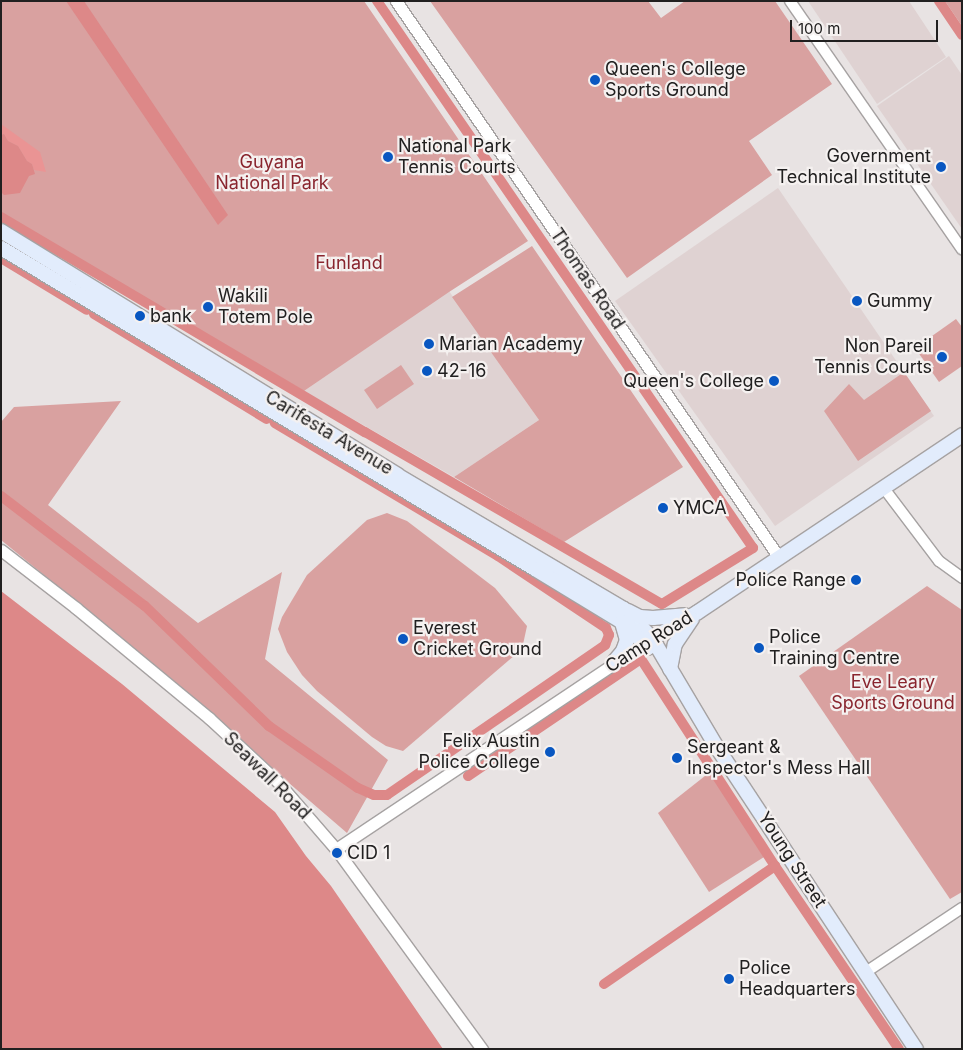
<!DOCTYPE html>
<style>
body{margin:0}
#map{position:relative;width:963px;height:1050px;overflow:hidden;background:#e8e3e3;font-family:Inter,sans-serif}
div>[style]{position:absolute}
.built>*{inset:0;background:#dfd2d2}
.green>*{inset:0;background:#d9a1a0}
.forest>*{inset:0;background:#ea9494}
.water>*{inset:0;background:#d88}
.canal>*{height:10px;margin:-5px;padding:0 5px;transform-origin:5px;border-radius:5px;background:#d88}
.roads{filter:drop-shadow(1px 0 #a6a2a2) drop-shadow(-1px 0 #a6a2a2) drop-shadow(0 1px #a6a2a2) drop-shadow(0 -1px #a6a2a2)}
.minor>*{height:10px;margin:-5px;padding:0 5px;transform-origin:5px;border-radius:5px;background:#fff}
.tertiary>*{height:11px;margin:-5.5px;padding:0 5.5px;transform-origin:5.5px;border-radius:5.5px;background:#fff}
.secondary>*{height:14px;margin:-7px;padding:0 7px;transform-origin:7px;border-radius:7px;background:#e2ecfc}
.dots>*{width:14px;height:14px;translate:-50% -50%;box-sizing:border-box;border:2px solid #f5f1f0;border-radius:50%}
span{translate:-50% -50%;white-space:nowrap;text-align:center;line-height:1.15;-webkit-text-stroke:4.5px #f5f1f0;paint-order:stroke}
.poi-label{font-size:18px;color:#212020}
.left{translate:0 -50%;text-align:left}
.right{translate:-100% -50%;text-align:right}
.park-label{font-size:18px;color:#89252e}
.street-label{font-size:18px;color:#212020}
.frame{position:absolute;inset:0;border:2px solid #212020;pointer-events:none}
.scale{position:absolute;left:790px;top:20px;width:148px;height:22px;box-sizing:border-box;border:2px solid #212020;border-top:0;padding-left:6px;font-size:15px;line-height:18px;white-space:nowrap;color:#212020;-webkit-text-stroke:4px #f5f1f0;paint-order:stroke}
</style>
<div id="map">
<div class="built">
<div style="clip-path:polygon(808px 1px,909px 1px,946px 57px,877px 104px)"></div>
<div style="clip-path:polygon(949px 56px,962px 75px,962px 229px,877px 106px)"></div>
<div style="clip-path:polygon(778px 188px,934px 416px,775px 526px,615px 301px)"></div>
<div style="clip-path:polygon(449px 291px,539px 420px,454px 477px,304px 391px)"></div>
</div>
<div class="green">
<div style="clip-path:polygon(1px 1px,364px 1px,528px 241px,449px 292px,304px 391px,1px 213px)"></div>
<div style="clip-path:polygon(430px 1px,648px 1px,661px 18px,685px 1px,775px 1px,832px 84px,749px 141px,772px 175px,627px 278px)"></div>
<div style="clip-path:polygon(945px 1px,962px 1px,962px 26px)"></div>
<div style="clip-path:polygon(532px 246px,683px 467px,564px 542px,454px 477px,539px 420px,452px 297px)"></div>
<div style="clip-path:polygon(956px 319px,962px 327px,962px 366px,939px 382px,915px 348px)"></div>
<div style="clip-path:polygon(401px 365px,414px 384px,377px 409px,364px 390px)"></div>
<div style="clip-path:polygon(904px 372px,931px 411px,858px 461px,824px 411px,849px 384px,864px 400px)"></div>
<div style="clip-path:polygon(121px 401px,48px 505px,198px 623px,282px 572px,265px 659px,388px 760px,347px 833px,109px 628px,1px 540px,1px 422px,14px 407px)"></div>
<div style="clip-path:polygon(387px 513px,407px 521px,495px 588px,527px 626px,522px 649px,403px 751px,386px 746px,372px 737px,317px 691px,302px 675px,287px 652px,278px 629px,282px 617px,307px 575px,367px 520px)"></div>
<div style="clip-path:polygon(927px 586px,962px 610px,962px 892px,950px 899px,799px 676px)"></div>
<div style="clip-path:polygon(710px 772px,764px 857px,709px 892px,658px 813px)"></div>
</div>
<div class="forest">
<div style="clip-path:polygon(1px 124px,40px 152px,46px 172px,34px 170px,32px 164px,27px 161px,18px 146px,8px 141px,4px 134px,1px 135px)"></div>
</div>
<div class="water">
<div style="clip-path:polygon(66px 1px,84px 1px,228px 215px,218px 225px)"></div>
<div style="clip-path:polygon(4px 134px,8px 141px,18px 146px,27px 161px,32px 164px,35px 174px,29px 176px,20px 193px,4px 195px,1px 192px,1px 135px)"></div>
<div style="clip-path:polygon(1px 591px,122px 684px,275px 812px,306px 856px,331px 886px,443px 1049px,1px 1049px)"></div>
</div>
<div class="canal">
<div style="left:939px;top:1px;width:41px;rotate:55.9deg"></div>
<div style="left:1px;top:217px;width:423px;rotate:30.6deg"></div>
<div style="left:365px;top:432px;width:343px;rotate:30.1deg"></div>
<div style="left:662px;top:604px;width:107px;rotate:-31.6deg"></div>
<div style="left:753px;top:548px;width:664px;rotate:-124.5deg"></div>
<div style="left:1px;top:258px;width:100px;rotate:31.2deg"></div>
<div style="left:94px;top:314px;width:202px;rotate:31.3deg"></div>
<div style="left:1px;top:496px;width:181px;rotate:37.4deg"></div>
<div style="left:145px;top:606px;width:173px;rotate:44.1deg"></div>
<div style="left:269px;top:726px;width:108px;rotate:34.9deg"></div>
<div style="left:358px;top:788px;width:17px;rotate:24deg"></div>
<div style="left:374px;top:795px;width:13px"></div>
<div style="left:387px;top:795px;width:265px;rotate:-34.5deg"></div>
<div style="left:605px;top:645px;width:11px;rotate:-68deg"></div>
<div style="left:609px;top:635px;width:8px;rotate:-113deg"></div>
<div style="left:606px;top:628px;width:130px;rotate:-146.3deg"></div>
<div style="left:498px;top:556px;width:260px;rotate:-149.2deg"></div>
<div style="left:468px;top:776px;width:209px;rotate:-34.1deg"></div>
<div style="left:641px;top:659px;width:247px;rotate:57.1deg"></div>
<div style="left:604px;top:984px;width:208px;rotate:-34.6deg"></div>
<div style="left:775px;top:866px;width:221px;rotate:55.9deg"></div>
</div>
<div class="roads">
<div class="minor">
<div style="left:790px;top:1px;width:302px;rotate:55.3deg"></div>
<div style="left:883px;top:487px;width:93px;rotate:52.9deg"></div>
<div style="left:939px;top:561px;width:29px;rotate:36deg"></div>
<div style="left:866px;top:972px;width:115px;rotate:-33.7deg"></div>
</div>
<div class="tertiary">
<div style="left:396px;top:1px;width:674px;rotate:55.46deg"></div>
<div style="left:1px;top:550px;width:95px;rotate:37.7deg"></div>
<div style="left:76px;top:608px;width:173px;rotate:39.6deg"></div>
<div style="left:209px;top:718px;width:93px;rotate:42.8deg"></div>
<div style="left:277px;top:781px;width:90px;rotate:49.1deg"></div>
<div style="left:336px;top:849px;width:248px;rotate:53.9deg"></div>
<div style="left:336px;top:849px;width:371px;rotate:-33.7deg"></div>
</div>
<div class="secondary">
<div style="left:1px;top:231px;width:465px;rotate:31.6deg"></div>
<div style="left:397px;top:475px;width:264px;rotate:30.6deg"></div>
<div style="left:624px;top:609px;width:40px;rotate:46deg"></div>
<div style="left:652px;top:638px;width:126px;rotate:59.3deg"></div>
<div style="left:716px;top:746px;width:363px;rotate:56.6deg"></div>
<div style="left:1px;top:248px;width:623px;rotate:31.01deg"></div>
<div style="left:535px;top:569px;width:102px;rotate:31.3deg"></div>
<div style="left:622px;top:622px;width:37px;rotate:44deg"></div>
<div style="left:628px;top:611px;width:13px;rotate:27deg"></div>
<div style="left:640px;top:617px;width:13px;rotate:4deg"></div>
<div style="left:653px;top:618px;width:32px;rotate:-5deg"></div>
<div style="left:645px;top:643px;width:61px;rotate:-30.3deg"></div>
<div style="left:698px;top:612px;width:318px;rotate:-33.8deg"></div>
<div style="left:613px;top:663px;width:16px;rotate:-50deg"></div>
<div style="left:623px;top:651px;width:12px;rotate:-70deg"></div>
<div style="left:627px;top:640px;width:19px;rotate:-106deg"></div>
<div style="left:670px;top:669px;width:25px;rotate:-79deg"></div>
<div style="left:675px;top:644px;width:30px;rotate:-56deg"></div>
</div>
</div>
<div class="dots">
<div style="left:595px;top:80px;background:#0957c1"></div>
<div style="left:388px;top:157px;background:#0957c1"></div>
<div style="left:941px;top:167px;background:#0957c1"></div>
<div style="left:857px;top:301px;background:#0957c1"></div>
<div style="left:208px;top:307px;background:#0957c1"></div>
<div style="left:140px;top:316px;background:#0957c1"></div>
<div style="left:429px;top:344px;background:#0957c1"></div>
<div style="left:942px;top:357px;background:#0957c1"></div>
<div style="left:427px;top:371px;background:#0957c1"></div>
<div style="left:774px;top:381px;background:#0957c1"></div>
<div style="left:663px;top:508px;background:#0957c1"></div>
<div style="left:856px;top:580px;background:#0957c1"></div>
<div style="left:403px;top:639px;background:#0957c1"></div>
<div style="left:759px;top:648px;background:#0957c1"></div>
<div style="left:550px;top:752px;background:#0957c1"></div>
<div style="left:677px;top:758px;background:#0957c1"></div>
<div style="left:337px;top:853px;background:#0957c1"></div>
<div style="left:729px;top:979px;background:#0957c1"></div>
</div>
<div class="poi-label">
<span class="left" style="left:605px;top:80px">Queen's College<br>Sports Ground</span>
<span class="left" style="left:398px;top:157px">National Park<br>Tennis Courts</span>
<span class="right" style="left:931px;top:167px">Government<br>Technical Institute</span>
<span class="left" style="left:218px;top:307px">Wakili<br>Totem Pole</span>
<span class="left" style="left:867px;top:301px">Gummy</span>
<span class="left" style="left:150px;top:316px">bank</span>
<span class="left" style="left:439px;top:344px">Marian Academy</span>
<span class="right" style="left:932px;top:357px">Non Pareil<br>Tennis Courts</span>
<span class="left" style="left:437px;top:371px">42-16</span>
<span class="right" style="left:764px;top:381px">Queen's College</span>
<span class="left" style="left:673px;top:508px">YMCA</span>
<span class="right" style="left:846px;top:580px">Police Range</span>
<span class="left" style="left:413px;top:639px">Everest<br>Cricket Ground</span>
<span class="left" style="left:769px;top:648px">Police<br>Training Centre</span>
<span class="right" style="left:540px;top:752px">Felix Austin<br>Police College</span>
<span class="left" style="left:687px;top:758px">Sergeant &amp;<br>Inspector's Mess Hall</span>
<span class="left" style="left:347px;top:853px">CID 1</span>
<span class="left" style="left:739px;top:979px">Police<br>Headquarters</span>
</div>
<div class="park-label">
<span style="left:272px;top:173px">Guyana<br>National Park</span>
<span style="left:349px;top:263px">Funland</span>
<span style="left:893px;top:693px">Eve Leary<br>Sports Ground</span>
</div>
<div class="street-label">
<span style="left:587px;top:279px;rotate:56deg">Thomas Road</span>
<span style="left:329px;top:433px;rotate:31deg">Carifesta Avenue</span>
<span style="left:649px;top:642px;rotate:-32deg">Camp Road</span>
<span style="left:267px;top:776px;rotate:45deg">Seawall Road</span>
<span style="left:792px;top:860px;rotate:57deg">Young Street</span>
</div>
<div class="frame"></div>
<div class="scale">100 m</div>
</div>
